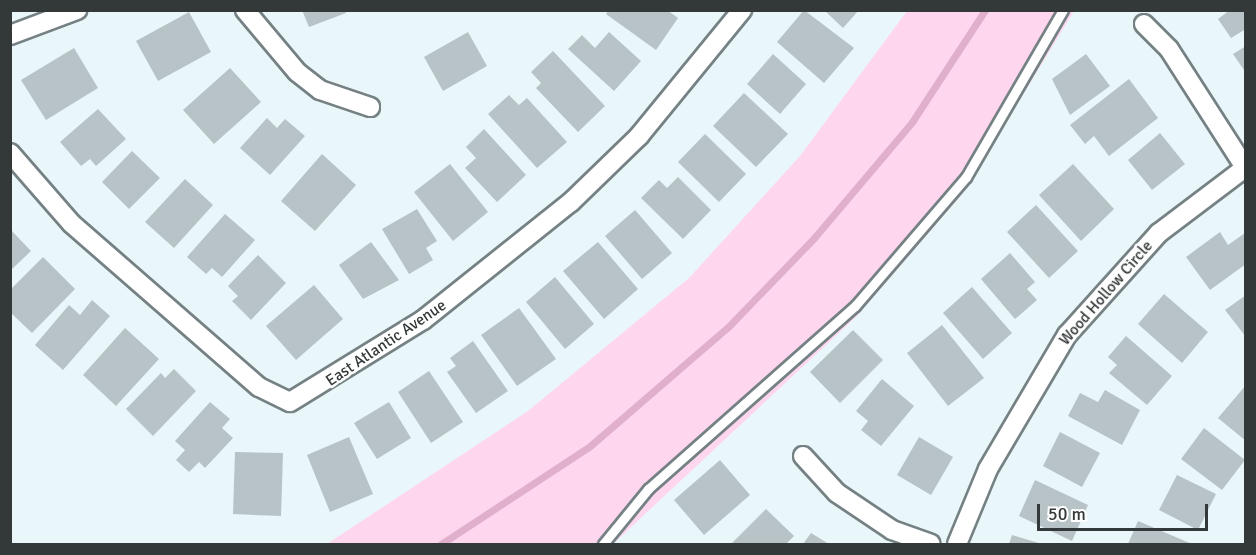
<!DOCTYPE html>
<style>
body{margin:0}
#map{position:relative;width:1256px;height:555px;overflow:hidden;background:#eaf7fa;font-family:Signika,sans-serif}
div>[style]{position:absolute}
.green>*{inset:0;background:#fed6ed}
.stream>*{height:7px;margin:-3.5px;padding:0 3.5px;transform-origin:3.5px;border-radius:3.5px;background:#e0afcb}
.building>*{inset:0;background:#b7c3c6}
.roads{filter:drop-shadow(2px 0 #758184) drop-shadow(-2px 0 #758184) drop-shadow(0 2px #758184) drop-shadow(0 -2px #758184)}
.service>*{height:9px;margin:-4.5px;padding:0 4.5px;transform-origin:4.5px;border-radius:4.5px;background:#fff}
.minor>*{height:18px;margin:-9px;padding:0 9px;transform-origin:9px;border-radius:9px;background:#fff}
span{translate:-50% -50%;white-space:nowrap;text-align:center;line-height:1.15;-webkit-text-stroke:5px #fff;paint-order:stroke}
.street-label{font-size:16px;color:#333839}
.frame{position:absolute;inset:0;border:12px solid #333839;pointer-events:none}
.scale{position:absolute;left:1037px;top:504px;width:171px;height:27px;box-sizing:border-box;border:3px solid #333839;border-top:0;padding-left:8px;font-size:18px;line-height:21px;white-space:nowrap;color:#333839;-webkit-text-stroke:4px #fff;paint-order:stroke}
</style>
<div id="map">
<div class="green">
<div style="clip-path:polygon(907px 11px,1074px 11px,963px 193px,857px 316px,613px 544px,327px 544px,528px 411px,689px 278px,800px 156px)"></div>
</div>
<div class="stream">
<div style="left:441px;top:544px;width:178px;rotate:-33.3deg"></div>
<div style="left:590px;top:446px;width:185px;rotate:-40.8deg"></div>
<div style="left:730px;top:325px;width:121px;rotate:-46deg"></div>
<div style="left:814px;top:238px;width:152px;rotate:-49.8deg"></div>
<div style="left:912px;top:122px;width:134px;rotate:-56.9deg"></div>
</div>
<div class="building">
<div style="clip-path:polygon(302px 10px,345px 10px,346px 13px,309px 27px)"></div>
<div style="clip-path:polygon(609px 10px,667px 10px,678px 18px,656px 50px,606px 14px)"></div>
<div style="clip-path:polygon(804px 10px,854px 48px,824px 83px,777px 42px)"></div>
<div style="clip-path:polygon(824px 10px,859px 10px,843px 28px)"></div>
<div style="clip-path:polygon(1230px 10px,1246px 10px,1246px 29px,1231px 38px,1218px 19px)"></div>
<div style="clip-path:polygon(189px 12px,211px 52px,158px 81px,136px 41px)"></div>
<div style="clip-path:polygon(468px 32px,487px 66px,443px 91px,424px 57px)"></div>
<div style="clip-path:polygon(609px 32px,641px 61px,614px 91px,568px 49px,582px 35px,595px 48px)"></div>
<div style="clip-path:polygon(1246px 46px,1246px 73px,1233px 54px)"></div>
<div style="clip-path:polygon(74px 48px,98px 88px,46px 120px,21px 80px)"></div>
<div style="clip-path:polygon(553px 51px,605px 106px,578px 132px,536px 88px,541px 83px,531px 72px)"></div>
<div style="clip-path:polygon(773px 54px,806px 84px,780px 114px,747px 84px)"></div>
<div style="clip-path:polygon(1086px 54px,1110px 86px,1070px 115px,1052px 79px)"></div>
<div style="clip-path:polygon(230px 68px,261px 102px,214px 144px,183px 110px)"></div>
<div style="clip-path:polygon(1129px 79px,1158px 118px,1109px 156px,1094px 136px,1085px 144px,1070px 125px)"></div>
<div style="clip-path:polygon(744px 93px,788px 134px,756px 167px,713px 126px)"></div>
<div style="clip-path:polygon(509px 95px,519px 105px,527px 98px,567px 142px,537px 168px,488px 114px)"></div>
<div style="clip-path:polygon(98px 109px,126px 139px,96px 166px,90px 159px,81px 166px,60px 142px)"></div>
<div style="clip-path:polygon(267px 118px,277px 128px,285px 119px,305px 136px,270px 175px,240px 148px)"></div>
<div style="clip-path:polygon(484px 129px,526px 175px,497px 202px,465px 168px,476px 158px,466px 147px)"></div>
<div style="clip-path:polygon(1160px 133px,1185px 164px,1152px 190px,1128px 160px)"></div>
<div style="clip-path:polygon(705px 134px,746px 174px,719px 202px,678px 162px)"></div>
<div style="clip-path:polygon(132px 151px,160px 178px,129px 209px,102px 182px)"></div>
<div style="clip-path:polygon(322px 154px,356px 185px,315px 231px,281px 201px)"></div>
<div style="clip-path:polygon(450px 164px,488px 212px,453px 241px,414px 192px)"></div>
<div style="clip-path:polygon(1073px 164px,1114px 209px,1081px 241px,1039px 195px)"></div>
<div style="clip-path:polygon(678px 177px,711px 210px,683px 239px,641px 198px,659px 180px,667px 188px)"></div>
<div style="clip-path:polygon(185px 179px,213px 205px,174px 248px,145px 222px)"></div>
<div style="clip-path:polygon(1036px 205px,1078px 251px,1049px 278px,1007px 232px)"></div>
<div style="clip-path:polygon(417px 209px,437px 241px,426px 248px,433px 260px,409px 274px,382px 229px)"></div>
<div style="clip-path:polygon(635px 210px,672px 253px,642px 279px,605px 236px)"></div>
<div style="clip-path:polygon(225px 214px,255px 240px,222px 277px,212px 268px,206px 274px,187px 257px)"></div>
<div style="clip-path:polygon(10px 229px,31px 251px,10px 271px)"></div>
<div style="clip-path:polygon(1220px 232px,1228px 245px,1245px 233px,1246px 264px,1210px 290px,1186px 257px)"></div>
<div style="clip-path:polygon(371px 242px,399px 280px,363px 299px,339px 265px)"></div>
<div style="clip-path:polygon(598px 242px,638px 289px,604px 319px,563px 271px)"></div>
<div style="clip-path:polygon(1010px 253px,1035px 282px,1027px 289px,1037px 300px,1015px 319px,981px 279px)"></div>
<div style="clip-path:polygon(258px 255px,286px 283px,251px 320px,232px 301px,238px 296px,228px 286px)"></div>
<div style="clip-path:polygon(43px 257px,75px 289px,32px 333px,10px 312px,10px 290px)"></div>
<div style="clip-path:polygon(555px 277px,594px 324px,565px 349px,526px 302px)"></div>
<div style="clip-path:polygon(314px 285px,343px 319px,296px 360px,266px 326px)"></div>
<div style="clip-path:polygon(972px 287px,1012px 333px,983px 359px,943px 313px)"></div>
<div style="clip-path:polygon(1164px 294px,1208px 332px,1182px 363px,1138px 324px)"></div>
<div style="clip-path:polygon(1246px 295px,1246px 337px,1225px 310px)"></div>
<div style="clip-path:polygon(92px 300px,110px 316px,63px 370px,35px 345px,69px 305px,80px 315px)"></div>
<div style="clip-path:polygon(519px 308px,556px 359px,517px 386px,481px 335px)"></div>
<div style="clip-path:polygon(942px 325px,984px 378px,948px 406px,907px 353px)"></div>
<div style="clip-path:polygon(125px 328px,159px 359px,116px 406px,83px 375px)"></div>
<div style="clip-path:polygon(853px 330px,883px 360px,840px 403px,810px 372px)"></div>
<div style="clip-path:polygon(1126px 336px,1172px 376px,1147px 405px,1109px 373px,1117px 365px,1108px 357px)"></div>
<div style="clip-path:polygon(473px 341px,508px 391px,476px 413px,447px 372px,456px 366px,450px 358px)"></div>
<div style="clip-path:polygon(174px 369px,196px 391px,153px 436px,126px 409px,161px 373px,165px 378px)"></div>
<div style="clip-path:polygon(429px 371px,463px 422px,431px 443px,398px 392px)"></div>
<div style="clip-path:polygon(882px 379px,914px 406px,881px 446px,861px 430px,868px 421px,856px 411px)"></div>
<div style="clip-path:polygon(1246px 385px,1246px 441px,1218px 418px)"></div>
<div style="clip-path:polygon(1105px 390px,1140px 410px,1122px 445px,1068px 416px,1080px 393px,1098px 402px)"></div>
<div style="clip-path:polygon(210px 402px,230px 419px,222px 428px,233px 438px,205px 468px,199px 462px,189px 472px,176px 460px,185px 450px,175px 441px)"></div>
<div style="clip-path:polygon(389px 402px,411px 438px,377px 459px,354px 423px)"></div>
<div style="clip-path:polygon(1204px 428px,1245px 460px,1222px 490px,1181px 459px)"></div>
<div style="clip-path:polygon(1060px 432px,1100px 453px,1082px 487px,1043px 466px)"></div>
<div style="clip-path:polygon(349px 437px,373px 494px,330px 512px,307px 455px)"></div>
<div style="clip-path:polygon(919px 437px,953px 457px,931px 495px,897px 475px)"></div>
<div style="clip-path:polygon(235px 452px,283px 453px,281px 516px,233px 514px)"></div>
<div style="clip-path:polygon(720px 460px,750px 495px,704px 535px,674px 500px)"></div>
<div style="clip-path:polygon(1177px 475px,1216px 494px,1198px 530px,1159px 510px)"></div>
<div style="clip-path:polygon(1035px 480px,1088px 505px,1072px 541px,1019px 516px)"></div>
<div style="clip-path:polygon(766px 509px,794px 536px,786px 544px,731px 544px)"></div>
<div style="clip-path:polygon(1138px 521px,1192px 544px,1128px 544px)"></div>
<div style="clip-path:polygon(811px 533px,829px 544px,803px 544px)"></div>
<div style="clip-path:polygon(1012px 535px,1042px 544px,1009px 544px)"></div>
</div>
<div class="roads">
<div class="service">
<div style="left:603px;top:544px;width:71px;rotate:-50.7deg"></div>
<div style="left:648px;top:489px;width:276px;rotate:-41.5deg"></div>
<div style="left:855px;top:306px;width:170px;rotate:-49.3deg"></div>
<div style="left:966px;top:177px;width:193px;rotate:-59.9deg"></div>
</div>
<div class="minor">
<div style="left:245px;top:10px;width:81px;rotate:50deg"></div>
<div style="left:297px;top:72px;width:29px;rotate:38deg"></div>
<div style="left:320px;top:90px;width:53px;rotate:18.8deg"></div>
<div style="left:1144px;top:24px;width:35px;rotate:45deg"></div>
<div style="left:1169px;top:49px;width:143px;rotate:57.3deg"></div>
<div style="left:10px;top:35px;width:72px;rotate:-20.5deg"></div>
<div style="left:10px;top:153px;width:94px;rotate:48.9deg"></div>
<div style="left:72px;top:224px;width:248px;rotate:41.1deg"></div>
<div style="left:259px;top:387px;width:34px;rotate:26deg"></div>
<div style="left:290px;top:402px;width:156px;rotate:-31.7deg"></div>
<div style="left:423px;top:320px;width:189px;rotate:-38.6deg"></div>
<div style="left:571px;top:202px;width:95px;rotate:-44.1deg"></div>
<div style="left:639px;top:136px;width:163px;rotate:-50.7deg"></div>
<div style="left:803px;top:456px;width:50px;rotate:47.4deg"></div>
<div style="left:837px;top:493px;width:66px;rotate:33.9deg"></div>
<div style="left:892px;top:530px;width:41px;rotate:19.7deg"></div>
<div style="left:957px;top:544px;width:81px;rotate:-67.5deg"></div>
<div style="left:988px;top:469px;width:156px;rotate:-59.5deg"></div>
<div style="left:1067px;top:335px;width:137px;rotate:-48deg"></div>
<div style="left:1159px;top:233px;width:108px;rotate:-37.1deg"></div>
</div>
</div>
<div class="street-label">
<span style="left:1106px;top:293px;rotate:-49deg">Wood Hollow Circle</span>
<span style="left:386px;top:343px;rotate:-34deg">East Atlantic Avenue</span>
</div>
<div class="frame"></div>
<div class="scale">50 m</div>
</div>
